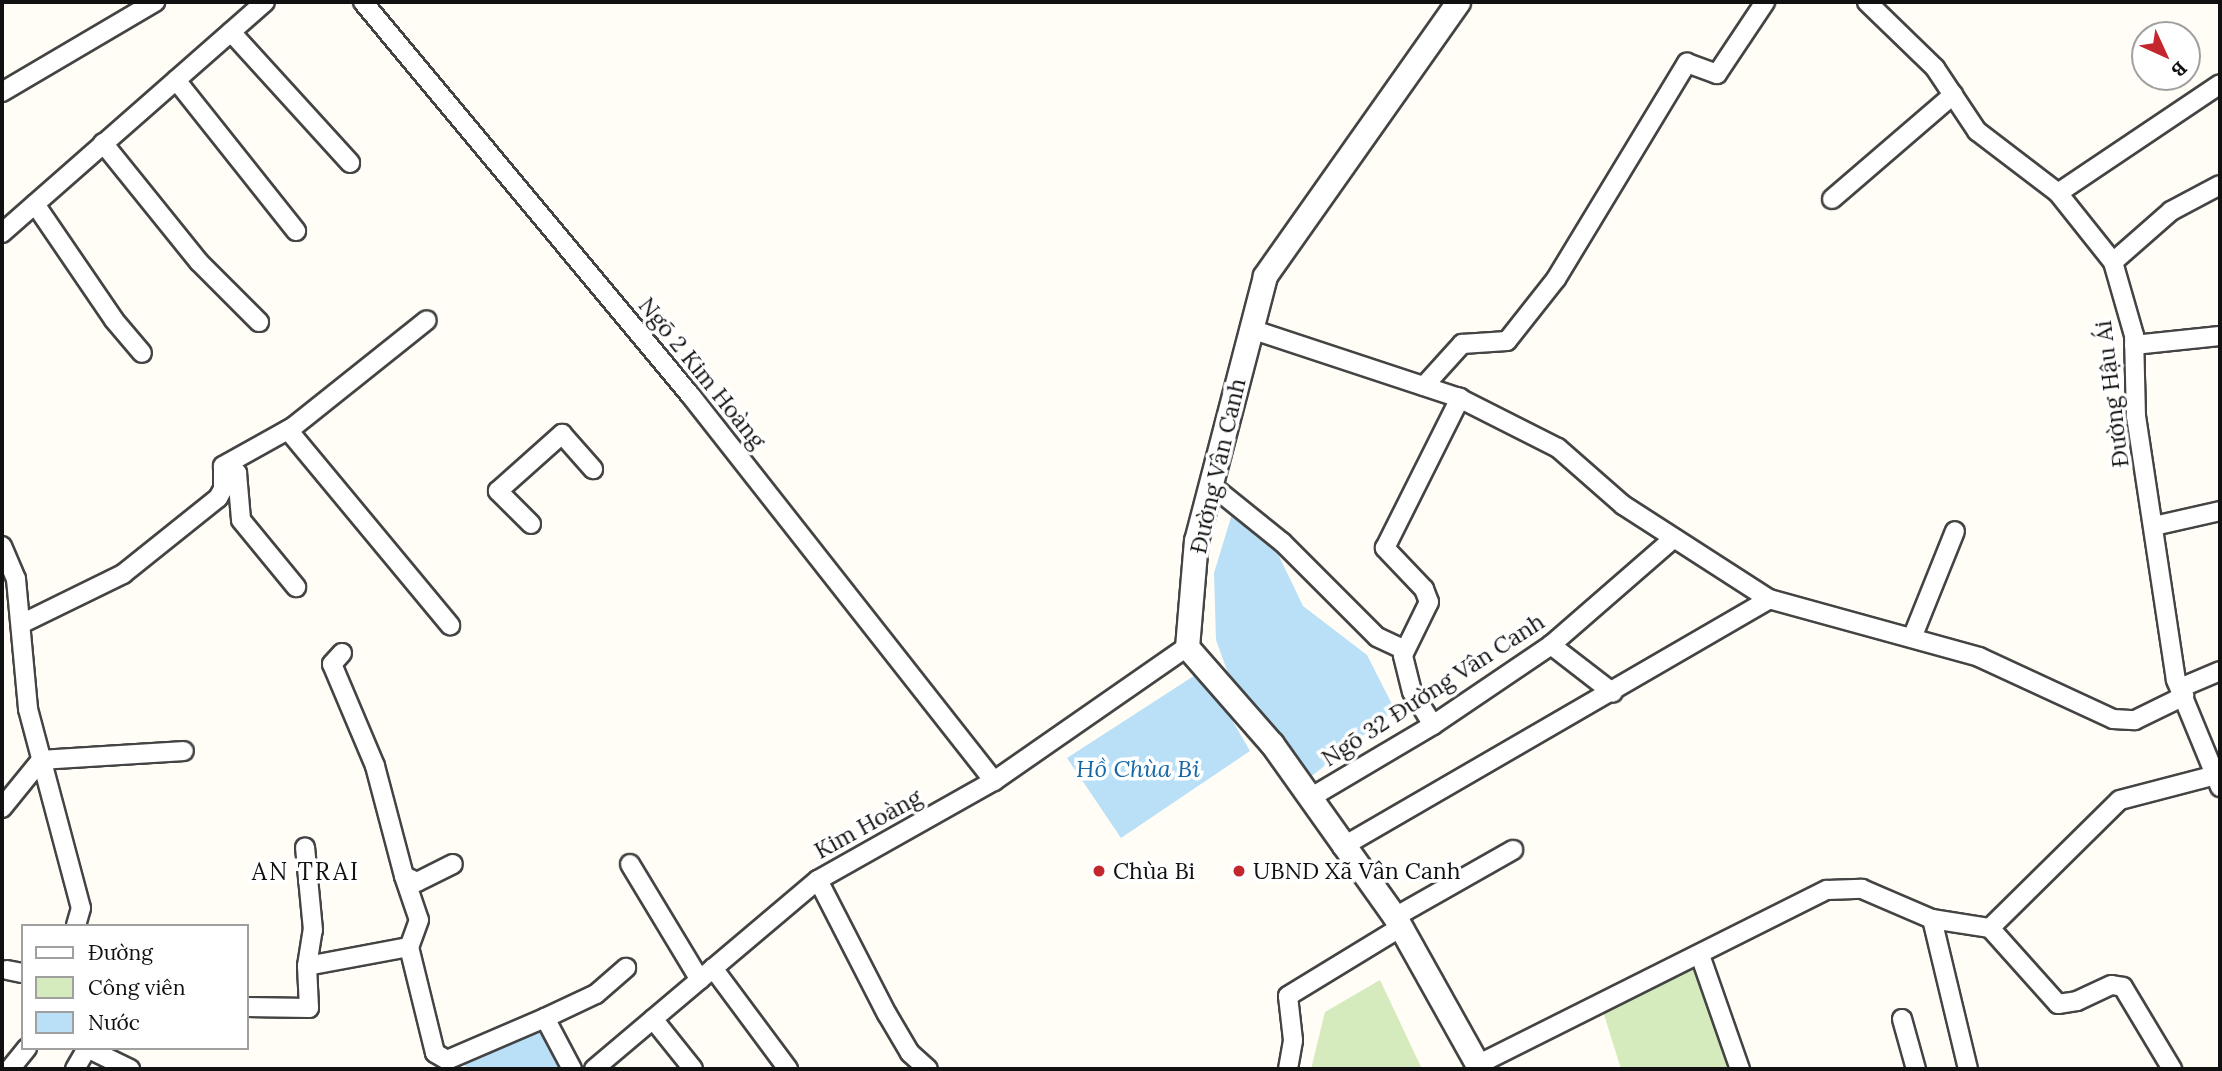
<!DOCTYPE html>
<meta charset="utf-8">
<style>
body{margin:0}
#map{position:relative;width:2222px;height:1071px;overflow:hidden;background:#fffdf5;font-family:Lora,serif}
div>[style]{position:absolute}
.green>*{inset:0;background:#d5ebbd}
.water>*{inset:0;background:#b9e0f7}
.roads{filter:drop-shadow(2px 0 #444) drop-shadow(-2px 0 #444) drop-shadow(0 2px #444) drop-shadow(0 -2px #444)}
.minor>*{height:18px;margin:-9px;padding:0 9px;transform-origin:9px;border-radius:9px;background:#fff}
.tertiary>*{height:23px;margin:-11.5px;padding:0 11.5px;transform-origin:11.5px;border-radius:11.5px;background:#fff}
.dots>*{width:19px;height:19px;translate:-50% -50%;box-sizing:border-box;border:4px solid #fff;border-radius:50%}
span{translate:-50% -50%;white-space:nowrap;text-align:center;line-height:1.15;-webkit-text-stroke:7px #fff;paint-order:stroke}
.street-label{font-size:23px;color:#111}
.poi-label{font-size:23px;color:#111}
.left{translate:0 -50%;text-align:left}
.water-label{font-size:24px;color:#1768a6;font-style:italic}
.neighbourhood-label{font-size:24px;color:#111;letter-spacing:2px}
.frame{position:absolute;inset:0;border:4px solid #111;pointer-events:none}
.legend{position:absolute;left:21px;top:924px;width:228px;height:126px;box-sizing:border-box;background:#fff;border:2px solid #a0a0a0;margin:0;padding:9px 12px;list-style:none;font-size:21px;color:#111}
.legend li{display:flex;align-items:center;gap:14px;height:35px}
.legend b{width:35px;border:2px solid #a0a0a0}
.north{position:absolute;left:2131px;top:21px;width:70px;height:70px;box-sizing:border-box;background:#fff;border:2px solid #a0a0a0;border-radius:50%;rotate:135deg;font-size:19px;font-weight:700;line-height:28px;text-align:center;color:#111}
.north::after{content:'';display:block;margin:auto;width:24px;height:32px;background:#c4262e;clip-path:polygon(50% 0,100% 100%,50% 72%,0 100%)}
</style>
<div id="map">
<div class="green">
<div style="clip-path:polygon(1696px 965px,1732px 1069px,1621px 1069px,1602px 1008px)"></div>
<div style="clip-path:polygon(1380px 980px,1422px 1069px,1311px 1069px,1325px 1012px)"></div>
</div>
<div class="water">
<div style="clip-path:polygon(1232px 514px,1278px 554px,1303px 606px,1367px 655px,1395px 710px,1308px 779px,1228px 673px,1216px 640px,1214px 573px)"></div>
<div style="clip-path:polygon(1203px 670px,1250px 751px,1121px 838px,1067px 758px)"></div>
<div style="clip-path:polygon(538px 1023px,560px 1069px,467px 1069px,461px 1059px)"></div>
</div>
<div class="roads">
<div class="minor">
<div style="left:363px;top:2px;width:513px;rotate:50.22deg"></div>
<div style="left:691px;top:396px;width:490px;rotate:51.8deg"></div>
<div style="left:1867px;top:2px;width:95px;rotate:44.1deg"></div>
<div style="left:1935px;top:68px;width:76px;rotate:56.3deg"></div>
<div style="left:1977px;top:131px;width:102px;rotate:37.4deg"></div>
<div style="left:2058px;top:193px;width:88px;rotate:51.4deg"></div>
<div style="left:2113px;top:262px;width:76px;rotate:74deg"></div>
<div style="left:2134px;top:335px;width:81px;rotate:88.6deg"></div>
<div style="left:2136px;top:416px;width:267px;rotate:81.4deg"></div>
<div style="left:2176px;top:680px;width:116px;rotate:67.6deg"></div>
<div style="left:231px;top:32px;width:177px;rotate:47.7deg"></div>
<div style="left:176px;top:80px;width:193px;rotate:51.5deg"></div>
<div style="left:2px;top:92px;width:178px;rotate:-30.5deg"></div>
<div style="left:103px;top:143px;width:153px;rotate:51.1deg"></div>
<div style="left:199px;top:262px;width:85px;rotate:45deg"></div>
<div style="left:2058px;top:193px;width:195px;rotate:-33.9deg"></div>
<div style="left:1832px;top:199px;width:160px;rotate:-40.7deg"></div>
<div style="left:35px;top:204px;width:140px;rotate:55.7deg"></div>
<div style="left:114px;top:320px;width:43px;rotate:49.7deg"></div>
<div style="left:2px;top:233px;width:350px;rotate:-41.3deg"></div>
<div style="left:2113px;top:262px;width:77px;rotate:-41.3deg"></div>
<div style="left:2171px;top:211px;width:55px;rotate:-28deg"></div>
<div style="left:1251px;top:329px;width:217px;rotate:18.3deg"></div>
<div style="left:1457px;top:397px;width:113px;rotate:26.8deg"></div>
<div style="left:1558px;top:448px;width:86px;rotate:41.2deg"></div>
<div style="left:1623px;top:505px;width:174px;rotate:32.8deg"></div>
<div style="left:1769px;top:599px;width:218px;rotate:15.4deg"></div>
<div style="left:1979px;top:657px;width:148px;rotate:24.8deg"></div>
<div style="left:2113px;top:719px;width:22px;rotate:3deg"></div>
<div style="left:2135px;top:720px;width:55px;rotate:-26.1deg"></div>
<div style="left:2134px;top:345px;width:86px;rotate:-6deg"></div>
<div style="left:1424px;top:386px;width:57px;rotate:-47.9deg"></div>
<div style="left:1462px;top:344px;width:45px;rotate:-3.8deg"></div>
<div style="left:1507px;top:341px;width:79px;rotate:-51.7deg"></div>
<div style="left:1556px;top:279px;width:253px;rotate:-58.8deg"></div>
<div style="left:1687px;top:63px;width:32px;rotate:20deg"></div>
<div style="left:1717px;top:74px;width:87px;rotate:-56.3deg"></div>
<div style="left:288px;top:430px;width:254px;rotate:50.3deg"></div>
<div style="left:229px;top:463px;width:13px;rotate:51deg"></div>
<div style="left:237px;top:473px;width:47px;rotate:85.1deg"></div>
<div style="left:241px;top:520px;width:87px;rotate:50.6deg"></div>
<div style="left:1211px;top:485px;width:91px;rotate:38.8deg"></div>
<div style="left:1282px;top:542px;width:134px;rotate:45deg"></div>
<div style="left:1377px;top:637px;width:29px;rotate:25deg"></div>
<div style="left:531px;top:524px;width:47px;rotate:-135deg"></div>
<div style="left:498px;top:491px;width:86px;rotate:-41.7deg"></div>
<div style="left:562px;top:434px;width:47px;rotate:48.5deg"></div>
<div style="left:2154px;top:526px;width:68px;rotate:-12.8deg"></div>
<div style="left:2px;top:546px;width:36px;rotate:67deg"></div>
<div style="left:16px;top:579px;width:131px;rotate:84.7deg"></div>
<div style="left:28px;top:709px;width:206px;rotate:75.1deg"></div>
<div style="left:81px;top:908px;width:19px;rotate:106deg"></div>
<div style="left:21px;top:624px;width:114px;rotate:-26.1deg"></div>
<div style="left:123px;top:574px;width:122px;rotate:-38.7deg"></div>
<div style="left:218px;top:498px;width:10px;rotate:-61deg"></div>
<div style="left:223px;top:489px;width:23px;rotate:-90deg"></div>
<div style="left:223px;top:466px;width:80px;rotate:-29.1deg"></div>
<div style="left:293px;top:427px;width:171px;rotate:-38.6deg"></div>
<div style="left:1912px;top:638px;width:115px;rotate:-68.1deg"></div>
<div style="left:1551px;top:645px;width:78px;rotate:37.7deg"></div>
<div style="left:342px;top:653px;width:15px;rotate:132deg"></div>
<div style="left:332px;top:664px;width:111px;rotate:67.1deg"></div>
<div style="left:375px;top:766px;width:114px;rotate:75.2deg"></div>
<div style="left:404px;top:876px;width:14px;rotate:25deg"></div>
<div style="left:417px;top:882px;width:40px;rotate:-26.6deg"></div>
<div style="left:2180px;top:688px;width:43px;rotate:-23deg"></div>
<div style="left:1433px;top:725px;width:39px;rotate:-122deg"></div>
<div style="left:1412px;top:692px;width:38px;rotate:-104deg"></div>
<div style="left:1403px;top:655px;width:59px;rotate:-63.9deg"></div>
<div style="left:1429px;top:602px;width:14px;rotate:-111deg"></div>
<div style="left:1424px;top:589px;width:57px;rotate:-133.6deg"></div>
<div style="left:1385px;top:548px;width:168px;rotate:-63.4deg"></div>
<div style="left:1310px;top:798px;width:143px;rotate:-30.7deg"></div>
<div style="left:1433px;top:725px;width:143px;rotate:-34.1deg"></div>
<div style="left:1551px;top:645px;width:163px;rotate:-41deg"></div>
<div style="left:2px;top:808px;width:62px;rotate:-50.9deg"></div>
<div style="left:41px;top:760px;width:143px;rotate:-3.6deg"></div>
<div style="left:1342px;top:847px;width:494px;rotate:-30.1deg"></div>
<div style="left:630px;top:864px;width:135px;rotate:58.9deg"></div>
<div style="left:404px;top:876px;width:46px;rotate:71.2deg"></div>
<div style="left:419px;top:920px;width:29px;rotate:110deg"></div>
<div style="left:818px;top:880px;width:151px;rotate:62.8deg"></div>
<div style="left:887px;top:1014px;width:45px;rotate:59.5deg"></div>
<div style="left:910px;top:1053px;width:24px;rotate:42deg"></div>
<div style="left:1395px;top:917px;width:136px;rotate:-29.6deg"></div>
<div style="left:1932px;top:919px;width:59px;rotate:8.8deg"></div>
<div style="left:1990px;top:928px;width:182px;rotate:-44.6deg"></div>
<div style="left:2120px;top:800px;width:103px;rotate:-14.6deg"></div>
<div style="left:1990px;top:928px;width:102px;rotate:48.2deg"></div>
<div style="left:2058px;top:1004px;width:19px;rotate:-9deg"></div>
<div style="left:2077px;top:1001px;width:38px;rotate:-25deg"></div>
<div style="left:2112px;top:985px;width:11px;rotate:10deg"></div>
<div style="left:2123px;top:987px;width:96px;rotate:59.1deg"></div>
<div style="left:1700px;top:955px;width:121px;rotate:70.7deg"></div>
<div style="left:307px;top:966px;width:104px;rotate:-10.6deg"></div>
<div style="left:409px;top:947px;width:109px;rotate:76.2deg"></div>
<div style="left:435px;top:1053px;width:14px;rotate:30deg"></div>
<div style="left:447px;top:1060px;width:107px;rotate:-23.2deg"></div>
<div style="left:545px;top:1018px;width:58px;rotate:62.1deg"></div>
<div style="left:713px;top:968px;width:126px;rotate:53.4deg"></div>
<div style="left:7px;top:970px;width:16px;rotate:11deg"></div>
<div style="left:247px;top:1007px;width:62px;rotate:0.9deg"></div>
<div style="left:309px;top:1008px;width:42px;rotate:-92.7deg"></div>
<div style="left:307px;top:966px;width:36px;rotate:-81deg"></div>
<div style="left:313px;top:930px;width:83px;rotate:-95.5deg"></div>
<div style="left:545px;top:1018px;width:56px;rotate:-25.2deg"></div>
<div style="left:596px;top:994px;width:40px;rotate:-41deg"></div>
<div style="left:653px;top:1019px;width:64px;rotate:51.3deg"></div>
<div style="left:1902px;top:1019px;width:52px;rotate:74.4deg"></div>
<div style="left:87px;top:1048px;width:48px;rotate:26deg"></div>
<div style="left:1479px;top:1064px;width:389px;rotate:-26.6deg"></div>
<div style="left:1827px;top:890px;width:35px;rotate:-2deg"></div>
<div style="left:1862px;top:889px;width:76px;rotate:23.2deg"></div>
<div style="left:1932px;top:919px;width:154px;rotate:76.5deg"></div>
<div style="left:10px;top:1069px;width:27px;rotate:-51deg"></div>
<div style="left:75px;top:1069px;width:24px;rotate:-60deg"></div>
<div style="left:594px;top:1069px;width:293px;rotate:-40.2deg"></div>
<div style="left:818px;top:880px;width:202px;rotate:-29.4deg"></div>
<div style="left:994px;top:781px;width:235px;rotate:-34.8deg"></div>
<div style="left:1288px;top:1069px;width:29px;rotate:-80deg"></div>
<div style="left:1293px;top:1040px;width:44px;rotate:-96.5deg"></div>
<div style="left:1288px;top:996px;width:132px;rotate:-31.4deg"></div>
</div>
<div class="tertiary">
<div style="left:1458px;top:2px;width:335px;rotate:125.2deg"></div>
<div style="left:1265px;top:276px;width:273px;rotate:104.6deg"></div>
<div style="left:1196px;top:540px;width:107px;rotate:94.8deg"></div>
<div style="left:1187px;top:647px;width:129px;rotate:48.8deg"></div>
<div style="left:1272px;top:744px;width:212px;rotate:54.6deg"></div>
<div style="left:1395px;top:917px;width:174px;rotate:60.8deg"></div>
</div>
</div>
<div class="dots">
<div style="left:1099px;top:871px;background:#c4262e"></div>
<div style="left:1239px;top:871px;background:#c4262e"></div>
</div>
<div class="street-label">
<span style="left:702px;top:373px;rotate:51deg">Ngõ 2 Kim Hoàng</span>
<span style="left:2112px;top:394px;rotate:-97deg">Đường Hậu Ái</span>
<span style="left:1218px;top:466px;rotate:-77deg">Đường Vân Canh</span>
<span style="left:1433px;top:690px;rotate:-33deg">Ngõ 32 Đường Vân Canh</span>
<span style="left:868px;top:824px;rotate:-29deg">Kim Hoàng</span>
</div>
<div class="poi-label">
<span class="left" style="left:1113px;top:871px">Chùa Bi</span>
<span class="left" style="left:1253px;top:871px">UBND Xã Vân Canh</span>
</div>
<div class="water-label">
<span style="left:1138px;top:769px">Hồ Chùa Bi</span>
</div>
<div class="neighbourhood-label">
<span style="left:306px;top:872px">AN TRAI</span>
</div>
<div class="frame"></div>
<ul class="legend">
<li><b style="height:9px;background:#fff"></b>Đường</li>
<li><b style="height:19px;background:#d5ebbd"></b>Công viên</li>
<li><b style="height:19px;background:#b9e0f7"></b>Nước</li>
</ul>
<div class="north">B</div>
</div>
